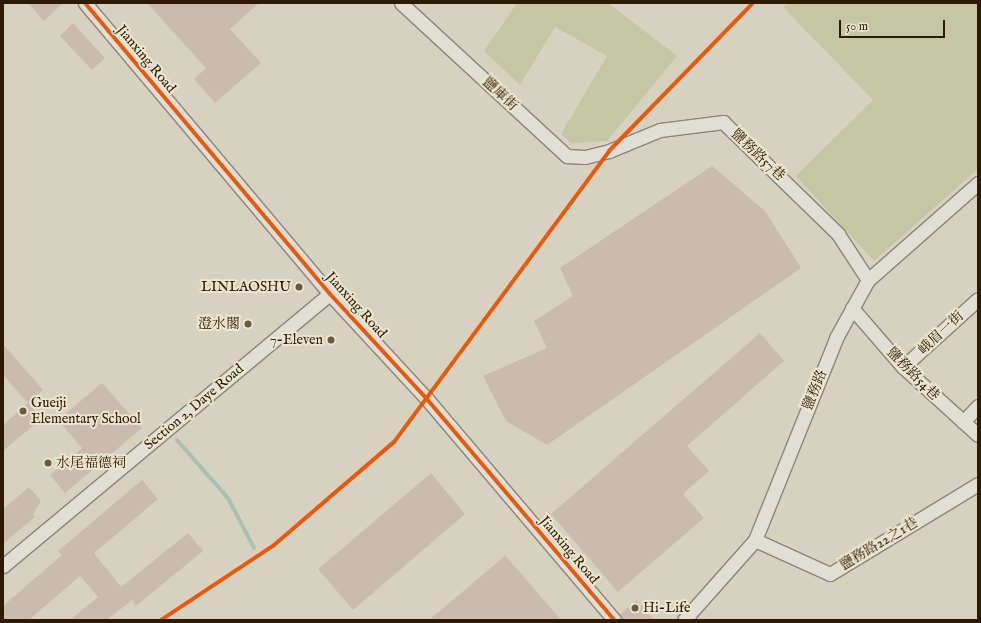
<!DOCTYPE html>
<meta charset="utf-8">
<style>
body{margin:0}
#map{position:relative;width:981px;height:623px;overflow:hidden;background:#d7d2c0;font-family:"IM FELL English","Noto Serif TC",serif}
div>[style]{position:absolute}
.green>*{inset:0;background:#c5c6a3}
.stream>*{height:4px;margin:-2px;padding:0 2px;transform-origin:2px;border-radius:2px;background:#a9c1b1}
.building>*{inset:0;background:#cabbae}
.roads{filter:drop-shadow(1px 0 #8b8578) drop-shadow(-1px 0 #8b8578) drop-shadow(0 1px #8b8578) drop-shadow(0 -1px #8b8578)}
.street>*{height:13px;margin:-6.5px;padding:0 6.5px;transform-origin:6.5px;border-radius:6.5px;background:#e1ded5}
.cycleway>*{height:4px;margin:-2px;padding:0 2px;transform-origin:2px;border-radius:2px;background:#e8590c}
.dots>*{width:11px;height:11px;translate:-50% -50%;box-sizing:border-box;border:2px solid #ece5d0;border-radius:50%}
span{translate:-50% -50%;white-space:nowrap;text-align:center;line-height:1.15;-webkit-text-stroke:4px #ece5d0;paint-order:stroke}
.street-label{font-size:14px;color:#2e1a00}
.poi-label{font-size:14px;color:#2e1a00}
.right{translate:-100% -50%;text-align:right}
.left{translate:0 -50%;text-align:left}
.frame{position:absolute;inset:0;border:4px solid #2e1a00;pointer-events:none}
.scale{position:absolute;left:839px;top:20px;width:106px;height:18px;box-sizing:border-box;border:2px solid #2e1a00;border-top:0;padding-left:5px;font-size:12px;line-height:14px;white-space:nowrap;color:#2e1a00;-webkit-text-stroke:3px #ece5d0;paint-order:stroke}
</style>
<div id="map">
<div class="green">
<div style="clip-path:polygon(517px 3px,608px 3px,677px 56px,607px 141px,571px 143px,561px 134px,607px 56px,555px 27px,520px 85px,484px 51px)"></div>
<div style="clip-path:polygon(788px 3px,978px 3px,978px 169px,874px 261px,796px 176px,873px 100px,783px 7px)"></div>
</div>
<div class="stream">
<div style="left:177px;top:440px;width:77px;rotate:48.7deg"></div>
<div style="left:228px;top:498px;width:56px;rotate:62.5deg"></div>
</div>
<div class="building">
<div style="clip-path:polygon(28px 3px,63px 3px,44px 21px)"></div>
<div style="clip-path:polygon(147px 3px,259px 3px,230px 29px,261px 63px,215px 103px,194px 79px,206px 68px)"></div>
<div style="clip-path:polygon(73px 23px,105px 58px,92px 70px,60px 36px)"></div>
<div style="clip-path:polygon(712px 166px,765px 211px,801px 268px,547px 445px,506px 421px,483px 376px,547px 348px,534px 321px,573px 296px,560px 268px)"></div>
<div style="clip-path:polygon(760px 333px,784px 361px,687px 446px,709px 471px,683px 494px,704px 518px,618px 592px,551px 514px)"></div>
<div style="clip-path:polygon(3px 344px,43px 390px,28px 403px,3px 375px)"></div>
<div style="clip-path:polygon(102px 383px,142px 428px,65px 493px,50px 475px,82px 448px,58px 420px)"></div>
<div style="clip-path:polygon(28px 403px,41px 419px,3px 451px,3px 425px)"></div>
<div style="clip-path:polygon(431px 473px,465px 514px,353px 610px,318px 569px)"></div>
<div style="clip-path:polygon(142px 480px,158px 499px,94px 553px,121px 587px,188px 533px,203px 551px,136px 606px,132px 600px,107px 620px,70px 620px,98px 597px,80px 576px,29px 620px,3px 620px,3px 606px,62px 555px,58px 551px)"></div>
<div style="clip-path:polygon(29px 487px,41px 501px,33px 514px,35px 517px,3px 544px,3px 509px)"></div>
<div style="clip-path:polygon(505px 555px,561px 620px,429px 620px,499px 561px)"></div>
<div style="clip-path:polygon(636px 600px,654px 620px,622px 620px,620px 615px)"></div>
</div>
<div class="roads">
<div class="street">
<div style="left:85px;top:3px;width:380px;rotate:49.9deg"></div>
<div style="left:330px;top:294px;width:142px;rotate:47.3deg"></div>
<div style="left:426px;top:398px;width:291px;rotate:49.7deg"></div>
<div style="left:401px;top:3px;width:226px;rotate:42.7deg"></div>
<div style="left:567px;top:156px;width:18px;rotate:3deg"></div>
<div style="left:585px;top:157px;width:25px;rotate:-14deg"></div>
<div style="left:609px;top:151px;width:55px;rotate:-22.4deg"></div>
<div style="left:660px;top:130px;width:64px;rotate:-7.2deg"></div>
<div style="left:723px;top:122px;width:161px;rotate:44.2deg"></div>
<div style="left:838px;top:234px;width:55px;rotate:56.9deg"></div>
<div style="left:852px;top:308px;width:78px;rotate:49.2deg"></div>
<div style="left:903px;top:367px;width:101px;rotate:42.2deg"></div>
<div style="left:903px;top:367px;width:101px;rotate:-42.2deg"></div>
<div style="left:963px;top:422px;width:22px;rotate:-47deg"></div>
<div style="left:755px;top:540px;width:82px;rotate:24.4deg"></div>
<div style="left:830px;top:574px;width:173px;rotate:-31.3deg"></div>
<div style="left:3px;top:566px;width:425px;rotate:-39.8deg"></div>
<div style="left:684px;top:620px;width:107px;rotate:-48.4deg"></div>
<div style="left:755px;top:540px;width:218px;rotate:-68.1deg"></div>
<div style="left:836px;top:338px;width:66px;rotate:-61.1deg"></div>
<div style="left:868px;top:280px;width:147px;rotate:-41.4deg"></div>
</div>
</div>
<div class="cycleway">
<div style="left:85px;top:3px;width:380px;rotate:49.9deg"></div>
<div style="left:330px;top:294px;width:142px;rotate:47.3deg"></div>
<div style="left:426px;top:398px;width:291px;rotate:49.7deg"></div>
<div style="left:161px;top:620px;width:134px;rotate:-33.5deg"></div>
<div style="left:273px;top:546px;width:160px;rotate:-40.7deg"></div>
<div style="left:394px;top:442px;width:362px;rotate:-53.5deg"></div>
<div style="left:609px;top:151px;width:206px;rotate:-45.8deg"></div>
</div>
<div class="dots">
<div style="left:299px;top:287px;background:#695a43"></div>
<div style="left:248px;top:324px;background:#695a43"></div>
<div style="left:331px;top:340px;background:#695a43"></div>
<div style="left:23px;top:411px;background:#695a43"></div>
<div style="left:48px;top:463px;background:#695a43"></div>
<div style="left:635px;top:608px;background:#695a43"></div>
</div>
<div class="street-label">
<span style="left:146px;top:59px;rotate:50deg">Jianxing Road</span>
<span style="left:500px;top:94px;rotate:43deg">鹽庫街</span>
<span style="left:758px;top:155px;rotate:43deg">鹽務路57巷</span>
<span style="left:356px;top:305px;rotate:48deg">Jianxing Road</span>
<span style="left:941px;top:333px;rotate:-43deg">峨眉一街</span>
<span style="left:913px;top:374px;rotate:45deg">鹽務路54巷</span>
<span style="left:815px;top:390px;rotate:-68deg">鹽務路</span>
<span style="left:194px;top:407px;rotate:-40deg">Section 2, Daye Road</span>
<span style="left:879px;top:544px;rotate:-31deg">鹽務路22之1巷</span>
<span style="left:569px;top:550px;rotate:50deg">Jianxing Road</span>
</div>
<div class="poi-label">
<span class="right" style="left:291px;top:287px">LINLAOSHU</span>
<span class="right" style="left:240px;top:324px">澄水閣</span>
<span class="right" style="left:323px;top:340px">7-Eleven</span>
<span class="left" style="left:31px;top:411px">Gueiji<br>Elementary School</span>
<span class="left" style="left:56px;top:463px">水尾福德祠</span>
<span class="left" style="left:643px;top:608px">Hi-Life</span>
</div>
<div class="frame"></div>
<div class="scale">50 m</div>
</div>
